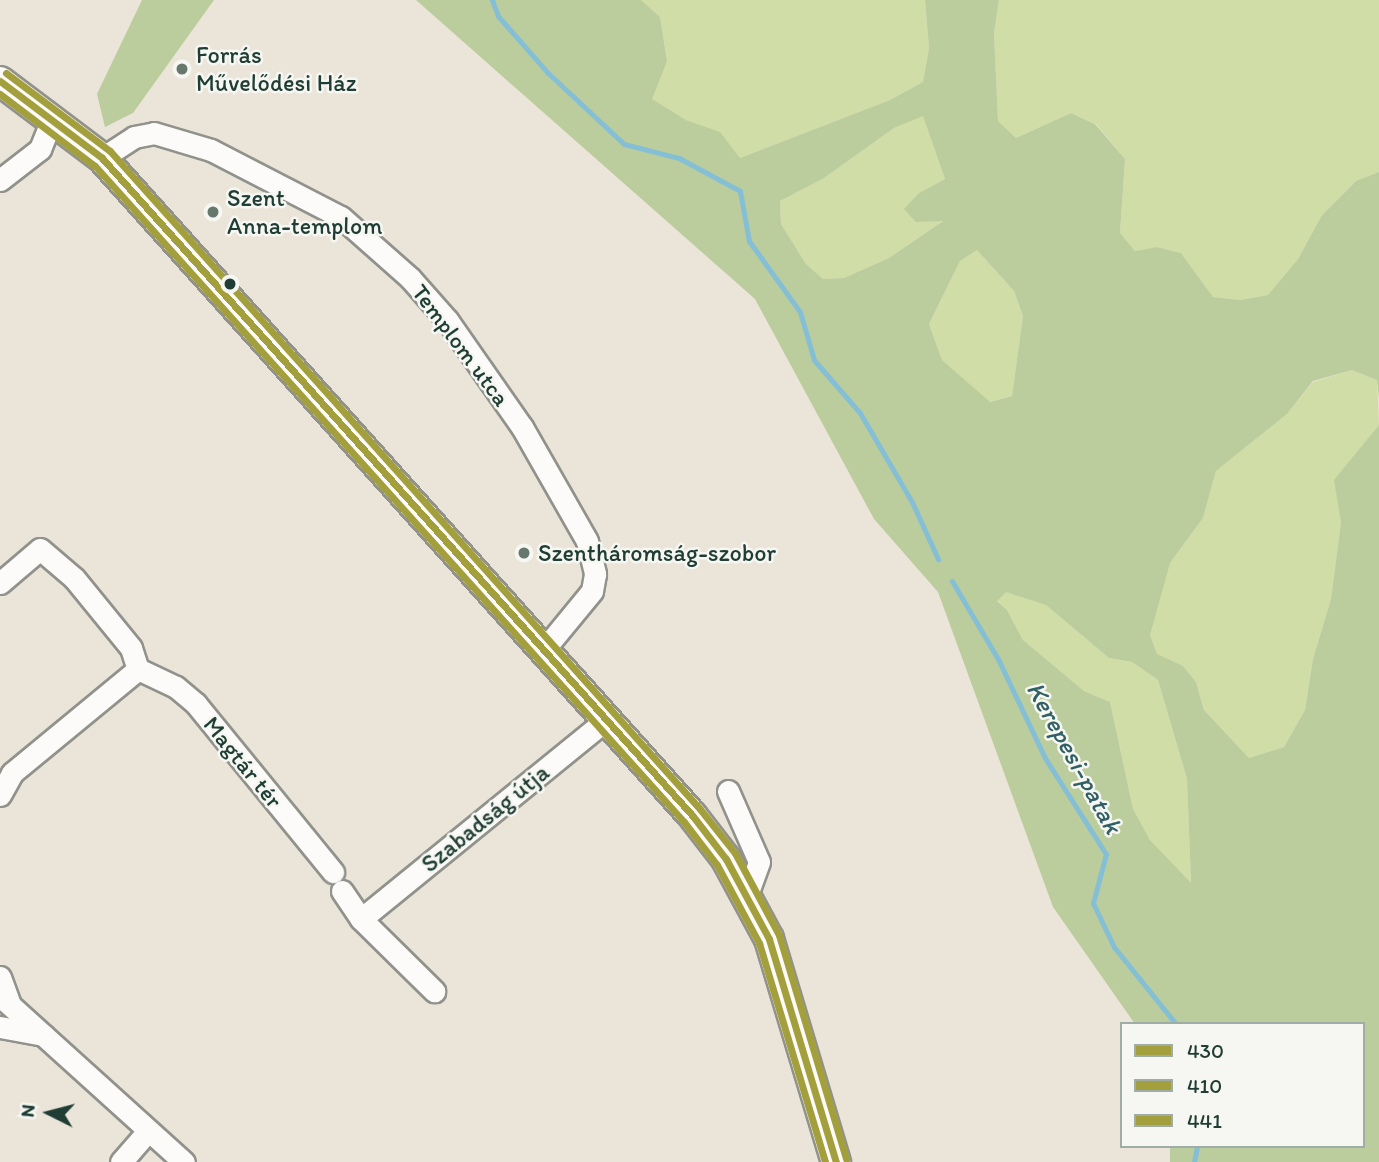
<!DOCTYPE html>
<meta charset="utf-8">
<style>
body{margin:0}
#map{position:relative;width:1379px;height:1162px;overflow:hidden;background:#ebe5d9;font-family:Itim,sans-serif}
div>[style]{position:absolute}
.green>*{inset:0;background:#d0dda6}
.forest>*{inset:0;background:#bbcc9d}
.stream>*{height:5px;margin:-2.5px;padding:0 2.5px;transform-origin:2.5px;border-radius:2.5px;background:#85bfd6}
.roads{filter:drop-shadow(2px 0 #90928b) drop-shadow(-2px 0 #90928b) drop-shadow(0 2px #90928b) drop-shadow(0 -2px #90928b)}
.minor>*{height:21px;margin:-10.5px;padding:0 10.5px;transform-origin:10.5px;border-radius:10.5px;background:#fcfbf9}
.major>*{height:28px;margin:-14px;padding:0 14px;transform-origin:14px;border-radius:14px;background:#fcfbf9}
.bus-1>*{height:7px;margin:-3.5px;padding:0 3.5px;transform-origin:3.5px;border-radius:3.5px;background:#a39f3d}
.bus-2>*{height:7px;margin:-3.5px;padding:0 3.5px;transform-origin:3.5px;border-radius:3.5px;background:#a39f3d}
.bus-3>*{height:7px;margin:-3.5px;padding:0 3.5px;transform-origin:3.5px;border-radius:3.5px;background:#a39f3d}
.dots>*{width:19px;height:19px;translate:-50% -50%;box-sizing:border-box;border:4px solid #f6f6f2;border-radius:50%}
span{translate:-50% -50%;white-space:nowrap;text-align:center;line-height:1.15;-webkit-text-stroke:5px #f6f6f2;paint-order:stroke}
.poi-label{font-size:24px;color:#1f3d34}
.left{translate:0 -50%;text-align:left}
.street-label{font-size:24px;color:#1f3d34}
.water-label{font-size:26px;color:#305f64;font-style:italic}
.legend{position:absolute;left:1120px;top:1022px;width:245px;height:126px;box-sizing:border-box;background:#f6f6f2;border:2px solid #a0aca6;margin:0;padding:9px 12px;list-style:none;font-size:21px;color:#1f3d34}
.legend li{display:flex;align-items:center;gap:14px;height:35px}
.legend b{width:35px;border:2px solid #a0aca6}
.north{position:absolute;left:14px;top:1078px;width:70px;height:70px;-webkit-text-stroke:5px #f6f6f2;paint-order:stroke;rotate:276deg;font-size:19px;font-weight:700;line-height:28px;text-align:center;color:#1f3d34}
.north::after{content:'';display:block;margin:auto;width:24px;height:32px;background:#1f3d34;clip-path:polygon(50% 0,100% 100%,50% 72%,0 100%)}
</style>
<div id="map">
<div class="green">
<div style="clip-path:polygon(641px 0,925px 0,929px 48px,923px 82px,890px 100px,740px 158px,719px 132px,686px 120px,651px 99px,667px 60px,660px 17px)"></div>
<div style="clip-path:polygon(999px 0,1379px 0,1379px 172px,1356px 181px,1322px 215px,1298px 259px,1268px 295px,1240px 300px,1213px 297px,1181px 253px,1157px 247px,1135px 251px,1120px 233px,1125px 159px,1096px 124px,1071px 113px,1016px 138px,998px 121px,994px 33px)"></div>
<div style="clip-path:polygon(923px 115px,945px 179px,919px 193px,944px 220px,889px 258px,844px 278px,823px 279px,806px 264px,781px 224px,780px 201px,824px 178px,894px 128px)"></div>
<div style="clip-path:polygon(977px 250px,1014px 291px,1023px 316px,1012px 396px,989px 402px,942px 360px,929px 324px,960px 261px)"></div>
<div style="clip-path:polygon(1352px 370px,1377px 380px,1379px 425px,1335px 480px,1341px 522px,1331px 599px,1313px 659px,1305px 710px,1284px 747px,1249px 758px,1204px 710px,1196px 682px,1183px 666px,1157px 655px,1150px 635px,1156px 604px,1170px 563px,1203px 518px,1216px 471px,1287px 414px,1313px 382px)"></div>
<div style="clip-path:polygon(1006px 591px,1046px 605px,1109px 658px,1132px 662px,1158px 680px,1187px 779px,1191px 884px,1150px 840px,1133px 809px,1110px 702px,1084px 691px,1023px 640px,1007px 610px,997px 600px)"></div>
</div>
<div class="forest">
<div style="clip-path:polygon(142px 0,214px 0,133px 113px,105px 127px,97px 94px)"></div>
<div style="clip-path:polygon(evenodd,416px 0,641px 0,660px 17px,667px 61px,652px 99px,686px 120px,720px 132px,740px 158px,890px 100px,923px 82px,929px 48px,925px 0,999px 0,994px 33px,998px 121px,1016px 138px,1071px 113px,1095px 124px,1125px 159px,1120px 233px,1135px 251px,1157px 247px,1181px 253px,1213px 297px,1240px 300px,1268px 295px,1298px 259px,1322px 215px,1356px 181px,1379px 172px,1379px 399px,1377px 380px,1352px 370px,1313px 381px,1287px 414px,1216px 471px,1203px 518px,1170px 563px,1150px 635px,1157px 654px,1183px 666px,1196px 682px,1204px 710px,1249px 758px,1284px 747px,1305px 710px,1313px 659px,1331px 599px,1341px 522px,1334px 480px,1379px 425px,1379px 1162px,1170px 1162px,1170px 1146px,1363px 1146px,1363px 1024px,1135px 1024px,1053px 907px,938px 592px,874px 519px,755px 299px,416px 0,923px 116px,945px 179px,919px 193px,904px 209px,916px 222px,943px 221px,889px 258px,844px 278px,823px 279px,806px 264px,781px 224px,780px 201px,824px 178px,894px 128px,923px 116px,416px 0,977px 250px,1014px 291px,1023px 316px,1012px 396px,990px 402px,942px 360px,929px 324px,960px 261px,977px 250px,416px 0,1006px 592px,1046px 605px,1109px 658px,1132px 662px,1158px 680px,1187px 779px,1191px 883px,1150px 840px,1133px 809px,1110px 702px,1084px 691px,1023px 640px,1007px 610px,997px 601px,1006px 592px)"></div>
</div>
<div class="stream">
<div style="left:492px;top:0;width:17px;rotate:69deg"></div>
<div style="left:498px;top:16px;width:74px;rotate:48.8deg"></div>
<div style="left:547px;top:72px;width:105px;rotate:43.1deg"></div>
<div style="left:624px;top:144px;width:57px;rotate:14.3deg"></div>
<div style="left:679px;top:158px;width:69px;rotate:28.4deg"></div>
<div style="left:740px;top:191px;width:51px;rotate:79.8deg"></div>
<div style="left:749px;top:241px;width:87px;rotate:54.3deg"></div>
<div style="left:800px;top:312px;width:50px;rotate:73.7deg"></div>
<div style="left:814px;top:360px;width:70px;rotate:49deg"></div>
<div style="left:860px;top:413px;width:103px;rotate:59.7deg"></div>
<div style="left:912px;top:502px;width:63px;rotate:65.5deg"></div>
<div style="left:952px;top:581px;width:91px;rotate:59.5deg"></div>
<div style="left:998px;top:659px;width:110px;rotate:64.6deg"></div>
<div style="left:1045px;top:758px;width:114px;rotate:57.6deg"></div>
<div style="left:1106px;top:854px;width:51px;rotate:104.9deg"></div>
<div style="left:1093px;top:903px;width:49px;rotate:64.5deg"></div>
<div style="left:1114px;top:947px;width:99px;rotate:51.2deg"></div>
<div style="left:1194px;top:1162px;width:16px;rotate:-79deg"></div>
</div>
<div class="roads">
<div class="minor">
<div style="left:102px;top:158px;width:38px;rotate:-33deg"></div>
<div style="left:134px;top:137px;width:20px;rotate:-11deg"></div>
<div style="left:154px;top:133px;width:59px;rotate:16.6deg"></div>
<div style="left:211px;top:150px;width:146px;rotate:27.3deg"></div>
<div style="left:341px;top:217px;width:92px;rotate:41.5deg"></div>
<div style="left:410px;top:278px;width:57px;rotate:48.5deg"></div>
<div style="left:448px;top:321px;width:129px;rotate:55.1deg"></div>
<div style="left:522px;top:427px;width:131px;rotate:60.3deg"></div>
<div style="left:587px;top:541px;width:34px;rotate:76deg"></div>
<div style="left:595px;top:574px;width:17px;rotate:100deg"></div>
<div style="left:592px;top:591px;width:72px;rotate:129.4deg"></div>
<div style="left:0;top:180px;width:51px;rotate:-37.8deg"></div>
<div style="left:40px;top:149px;width:35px;rotate:-68deg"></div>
<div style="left:0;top:583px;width:52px;rotate:-40.4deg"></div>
<div style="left:40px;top:549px;width:45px;rotate:40.5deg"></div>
<div style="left:74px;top:578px;width:90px;rotate:50.8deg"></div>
<div style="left:131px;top:648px;width:22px;rotate:72deg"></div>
<div style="left:138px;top:669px;width:42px;rotate:25.3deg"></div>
<div style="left:176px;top:687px;width:26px;rotate:40deg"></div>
<div style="left:196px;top:704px;width:217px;rotate:50.8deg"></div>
<div style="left:728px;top:791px;width:77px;rotate:66.4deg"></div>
<div style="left:759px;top:862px;width:35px;rotate:110deg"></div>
<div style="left:0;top:795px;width:25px;rotate:-61deg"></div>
<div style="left:12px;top:773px;width:163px;rotate:-39.5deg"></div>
<div style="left:342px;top:891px;width:34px;rotate:56deg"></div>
<div style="left:361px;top:919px;width:103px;rotate:44.6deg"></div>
<div style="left:361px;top:919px;width:318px;rotate:-39.1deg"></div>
<div style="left:0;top:977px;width:29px;rotate:70deg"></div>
<div style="left:0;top:996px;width:248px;rotate:42.1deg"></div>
<div style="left:0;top:1027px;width:44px;rotate:10.5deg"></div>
<div style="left:121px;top:1162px;width:40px;rotate:-49deg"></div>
</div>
<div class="major">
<div style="left:0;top:81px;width:128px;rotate:37deg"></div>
<div style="left:102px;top:158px;width:883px;rotate:48.08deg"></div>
<div style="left:692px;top:815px;width:56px;rotate:52.3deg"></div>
<div style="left:726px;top:859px;width:91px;rotate:61.7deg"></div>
<div style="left:769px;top:939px;width:233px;rotate:73.3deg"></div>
</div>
</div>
<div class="bus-1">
<div style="left:0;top:81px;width:128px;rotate:37deg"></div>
<div style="left:102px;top:158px;width:883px;rotate:48.08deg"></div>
<div style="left:692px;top:815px;width:56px;rotate:52.3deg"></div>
<div style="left:726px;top:859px;width:91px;rotate:61.7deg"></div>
<div style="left:769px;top:939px;width:233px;rotate:73.3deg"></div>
</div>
<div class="bus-2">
<div style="left:0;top:94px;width:119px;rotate:37.2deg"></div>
<div style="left:95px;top:166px;width:882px;rotate:48.08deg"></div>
<div style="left:684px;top:822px;width:54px;rotate:52.5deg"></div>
<div style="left:717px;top:865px;width:89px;rotate:61.7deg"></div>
<div style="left:759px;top:943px;width:229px;rotate:73.2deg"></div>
</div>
<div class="bus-3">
<div style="left:6px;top:73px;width:130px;rotate:36.9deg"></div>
<div style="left:110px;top:151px;width:884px;rotate:48.12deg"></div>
<div style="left:700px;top:809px;width:56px;rotate:51.5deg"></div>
<div style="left:735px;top:853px;width:93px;rotate:61.8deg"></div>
<div style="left:779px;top:935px;width:234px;rotate:73.3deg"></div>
</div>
<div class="dots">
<div style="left:182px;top:69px;background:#66786e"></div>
<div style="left:213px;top:212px;background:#66786e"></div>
<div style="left:230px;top:284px;background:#1f3d34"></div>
<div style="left:524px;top:553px;background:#66786e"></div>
</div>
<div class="poi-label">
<span class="left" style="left:196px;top:69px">Forrás<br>Művelődési Ház</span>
<span class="left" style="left:227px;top:212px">Szent<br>Anna-templom</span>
<span class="left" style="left:538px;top:553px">Szentháromság-szobor</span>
</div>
<div class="street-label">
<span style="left:461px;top:345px;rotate:53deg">Templom utca</span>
<span style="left:243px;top:762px;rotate:51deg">Magtár tér</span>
<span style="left:485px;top:818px;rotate:-39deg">Szabadság útja</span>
</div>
<div class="water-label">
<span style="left:1074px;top:758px;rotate:61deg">Kerepesi-patak</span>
</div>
<ul class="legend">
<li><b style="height:9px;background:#a39f3d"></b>430</li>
<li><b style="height:9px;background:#a39f3d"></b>410</li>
<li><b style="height:9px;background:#a39f3d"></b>441</li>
</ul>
<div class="north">N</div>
</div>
